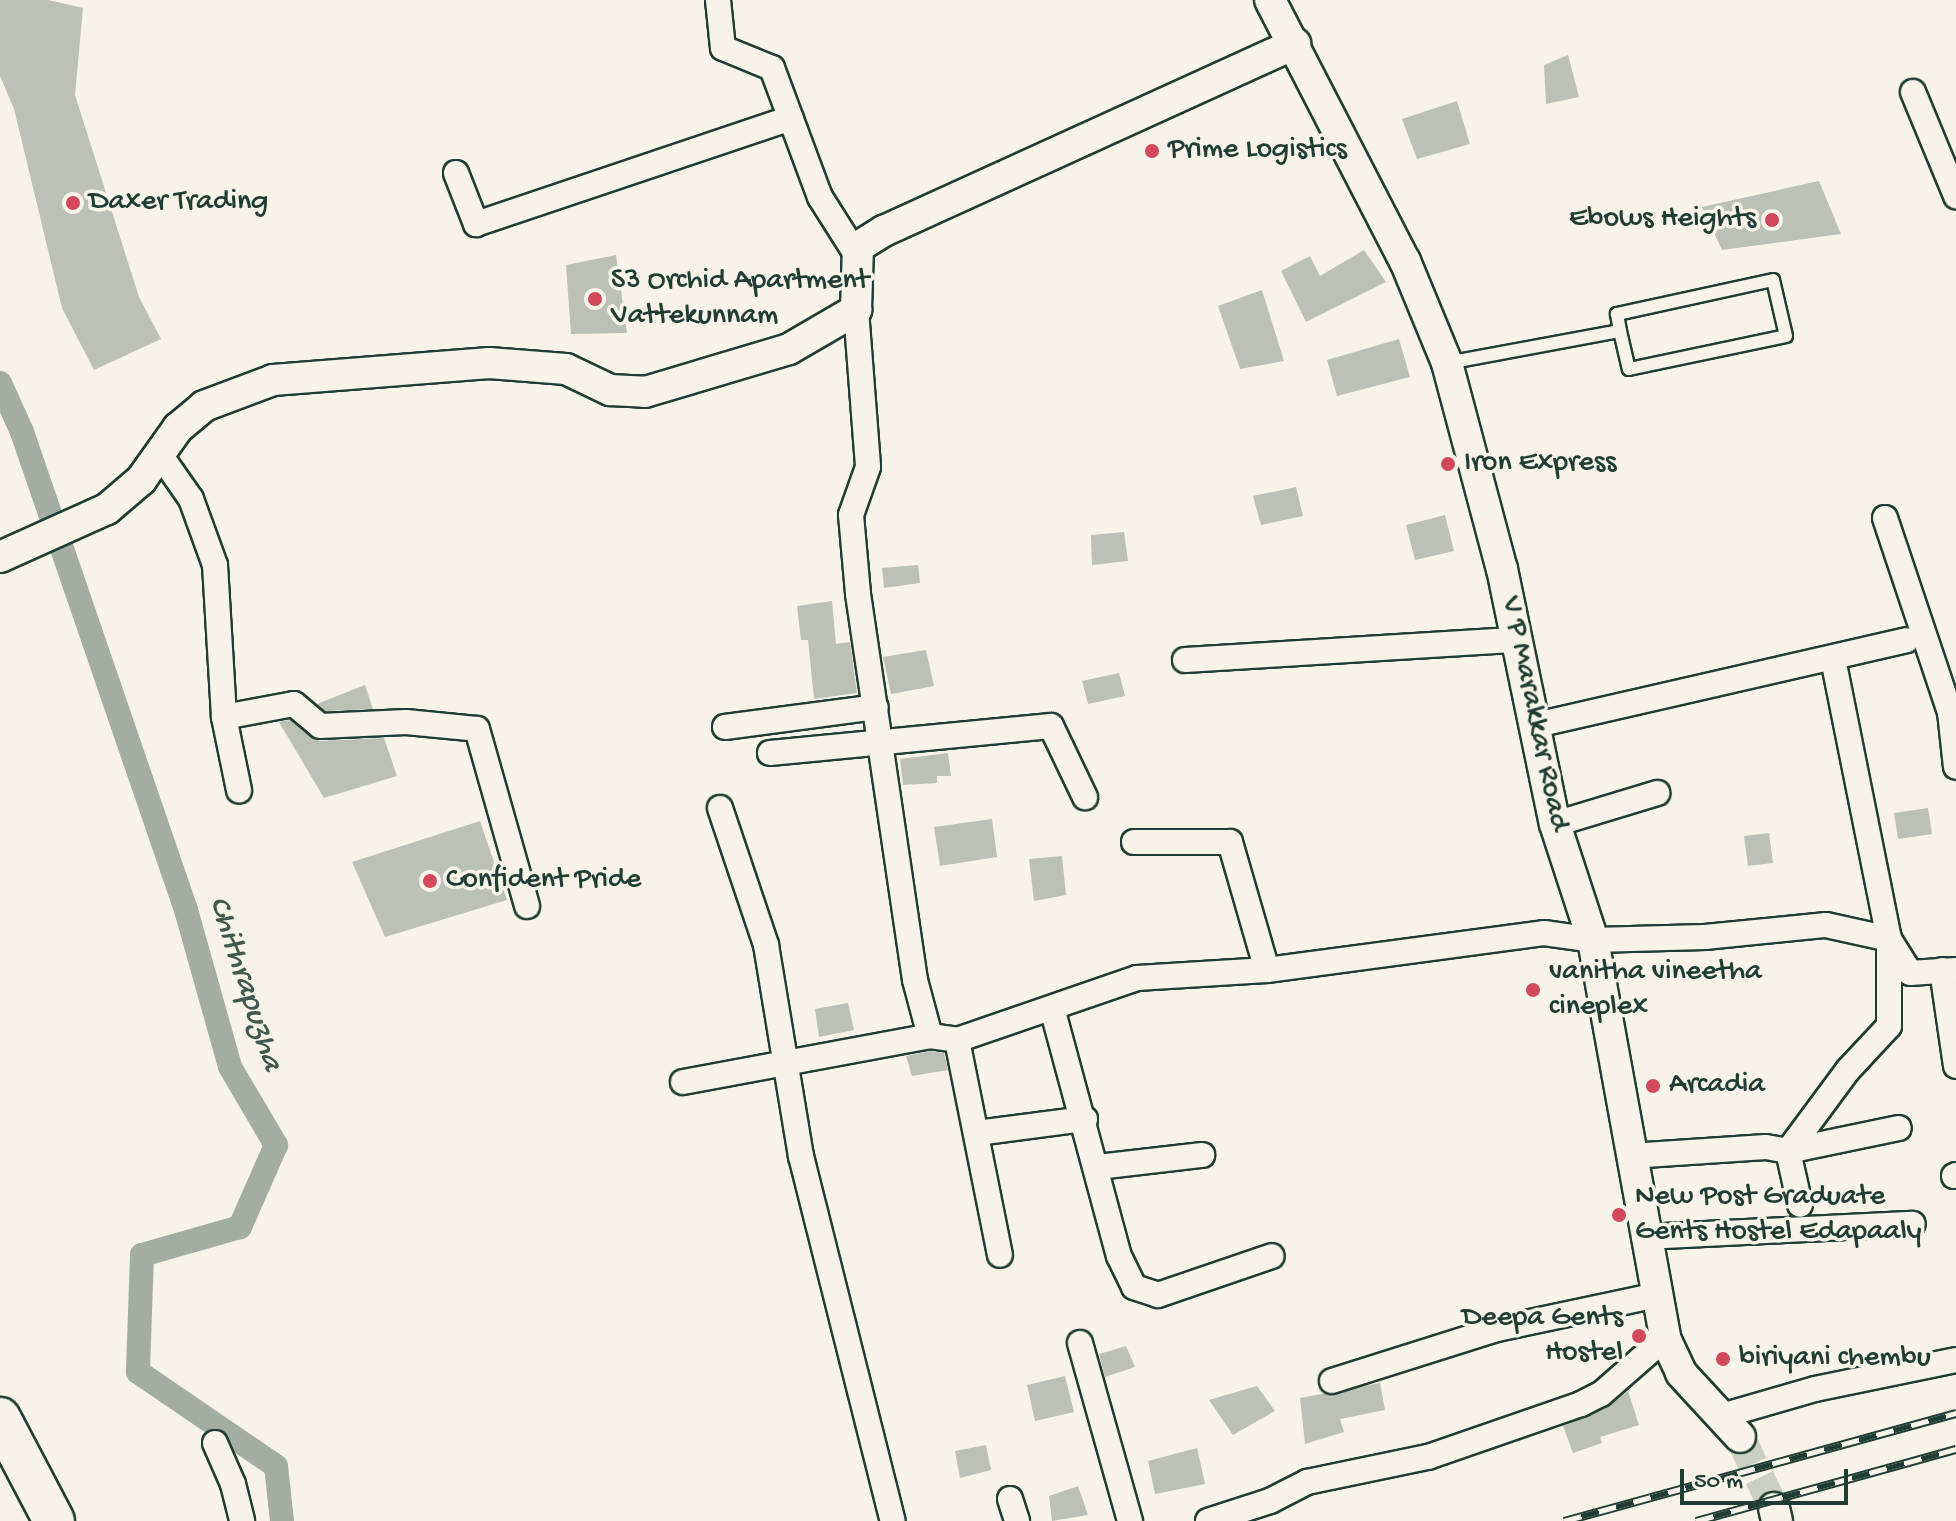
<!DOCTYPE html>
<style>
body{margin:0}
#map{position:relative;width:1956px;height:1521px;overflow:hidden;background:#f7f3e8;font-family:"Gochi Hand",sans-serif}
div>[style]{position:absolute}
.canal>*{height:24px;margin:-12px;padding:0 12px;transform-origin:12px;border-radius:12px;background:#a4ada3}
.building>*{inset:0;background:#bbc1b6}
.tertiary-tunnel>*{height:30px;margin-top:-15px;transform-origin:0;background:repeating-linear-gradient(90deg,#cccfc4 0 30px,transparent 0 45px)}
.roads{filter:drop-shadow(2px 0 #1f3d34) drop-shadow(-2px 0 #1f3d34) drop-shadow(0 2px #1f3d34) drop-shadow(0 -2px #1f3d34)}
.service>*{height:12px;margin:-6px;padding:0 6px;transform-origin:6px;border-radius:6px;background:#f7f3e8}
.minor>*{height:24px;margin:-12px;padding:0 12px;transform-origin:12px;border-radius:12px;background:#f7f3e8}
.tertiary>*{height:30px;margin:-15px;padding:0 15px;transform-origin:15px;border-radius:15px;background:#f7f3e8}
.trunk>*{height:40px;margin:-20px;padding:0 20px;transform-origin:20px;border-radius:20px;background:#f7f3e8}
.rail>*{height:9px;margin-top:-4.5px;transform-origin:0;background:repeating-linear-gradient(90deg,#f7f3e8 0 18px,#1f3d34 0 36px);box-sizing:border-box;border-block:2px solid #1f3d34}
.dots>*{width:22px;height:22px;translate:-50% -50%;box-sizing:border-box;border:4px solid #f7f3e8;border-radius:50%}
span{translate:-50% -50%;white-space:nowrap;text-align:center;line-height:1.15;-webkit-text-stroke:7px #f7f3e8;paint-order:stroke}
.poi-label{font-size:30px;color:#1f3d34}
.left{translate:0 -50%;text-align:left}
.right{translate:-100% -50%;text-align:right}
.street-label{font-size:30px;color:#1f3d34}
.water-label{font-size:32px;color:#405950;font-style:italic}
.scale{position:absolute;left:1680px;top:1469px;width:168px;height:36px;box-sizing:border-box;border:4px solid #1f3d34;border-top:0;padding-left:10px;font-size:24px;line-height:28px;white-space:nowrap;color:#1f3d34;-webkit-text-stroke:6px #f7f3e8;paint-order:stroke}
</style>
<div id="map">
<div class="canal">
<div style="left:0;top:383px;width:54px;rotate:65.8deg"></div>
<div style="left:22px;top:432px;width:505px;rotate:71.06deg"></div>
<div style="left:186px;top:910px;width:163px;rotate:74.3deg"></div>
<div style="left:230px;top:1067px;width:91px;rotate:59.5deg"></div>
<div style="left:276px;top:1145px;width:90px;rotate:113.7deg"></div>
<div style="left:240px;top:1227px;width:102px;rotate:164.1deg"></div>
<div style="left:142px;top:1255px;width:117px;rotate:92deg"></div>
<div style="left:138px;top:1372px;width:167px;rotate:34.3deg"></div>
<div style="left:276px;top:1466px;width:55px;rotate:83.8deg"></div>
</div>
<div class="building">
<div style="clip-path:polygon(0 0,48px 0,83px 8px,75px 95px,139px 297px,161px 339px,94px 370px,62px 308px,14px 109px,0 76px)"></div>
<div style="clip-path:polygon(1568px 55px,1579px 97px,1546px 104px,1544px 65px)"></div>
<div style="clip-path:polygon(1457px 101px,1470px 144px,1417px 159px,1402px 119px)"></div>
<div style="clip-path:polygon(1819px 181px,1841px 234px,1722px 250px,1702px 207px)"></div>
<div style="clip-path:polygon(1364px 250px,1386px 282px,1306px 322px,1281px 271px,1310px 256px,1320px 276px)"></div>
<div style="clip-path:polygon(616px 255px,627px 333px,571px 334px,566px 265px)"></div>
<div style="clip-path:polygon(1262px 290px,1284px 361px,1240px 369px,1218px 306px)"></div>
<div style="clip-path:polygon(1399px 339px,1410px 377px,1337px 396px,1327px 360px)"></div>
<div style="clip-path:polygon(1296px 487px,1303px 516px,1261px 525px,1253px 496px)"></div>
<div style="clip-path:polygon(1445px 515px,1454px 551px,1415px 560px,1406px 525px)"></div>
<div style="clip-path:polygon(1124px 532px,1128px 561px,1092px 565px,1091px 535px)"></div>
<div style="clip-path:polygon(918px 565px,920px 583px,884px 588px,882px 568px)"></div>
<div style="clip-path:polygon(832px 601px,836px 644px,850px 642px,857px 693px,814px 699px,808px 640px,801px 640px,797px 606px)"></div>
<div style="clip-path:polygon(926px 650px,934px 686px,891px 694px,883px 657px)"></div>
<div style="clip-path:polygon(1119px 673px,1125px 696px,1088px 704px,1082px 681px)"></div>
<div style="clip-path:polygon(365px 685px,373px 709px,325px 711px,317px 704px)"></div>
<div style="clip-path:polygon(290px 720px,320px 741px,384px 738px,397px 776px,324px 798px,279px 722px)"></div>
<div style="clip-path:polygon(948px 753px,951px 776px,937px 776px,937px 783px,903px 785px,900px 759px)"></div>
<div style="clip-path:polygon(1928px 808px,1932px 834px,1898px 839px,1894px 813px)"></div>
<div style="clip-path:polygon(992px 819px,997px 857px,940px 866px,934px 827px)"></div>
<div style="clip-path:polygon(480px 821px,507px 900px,385px 937px,352px 862px)"></div>
<div style="clip-path:polygon(1769px 833px,1773px 863px,1748px 866px,1744px 836px)"></div>
<div style="clip-path:polygon(1062px 856px,1066px 895px,1034px 901px,1029px 859px)"></div>
<div style="clip-path:polygon(848px 1003px,854px 1030px,819px 1037px,815px 1009px)"></div>
<div style="clip-path:polygon(930px 1051px,944px 1053px,948px 1070px,912px 1076px,906px 1056px)"></div>
<div style="clip-path:polygon(1126px 1346px,1135px 1367px,1105px 1377px,1099px 1354px)"></div>
<div style="clip-path:polygon(1065px 1376px,1074px 1412px,1035px 1421px,1027px 1385px)"></div>
<div style="clip-path:polygon(1380px 1383px,1385px 1410px,1340px 1419px,1344px 1432px,1305px 1444px,1300px 1398px)"></div>
<div style="clip-path:polygon(1257px 1386px,1275px 1411px,1233px 1435px,1209px 1400px)"></div>
<div style="clip-path:polygon(1628px 1391px,1639px 1425px,1600px 1437px,1602px 1443px,1573px 1453px,1563px 1426px,1608px 1407px)"></div>
<div style="clip-path:polygon(986px 1445px,991px 1470px,960px 1478px,955px 1451px)"></div>
<div style="clip-path:polygon(1197px 1448px,1205px 1484px,1155px 1494px,1148px 1461px)"></div>
<div style="clip-path:polygon(1078px 1486px,1088px 1515px,1052px 1521px,1049px 1496px)"></div>
</div>
<div class="tertiary-tunnel">
<div style="left:1740px;top:1437px;width:79px;rotate:64.4deg"></div>
</div>
<div class="roads">
<div class="service">
<div style="left:1447px;top:363px;width:176px;rotate:-10.5deg"></div>
<div style="left:1620px;top:331px;width:39px;rotate:77deg"></div>
<div style="left:1629px;top:369px;width:160px;rotate:-11.9deg"></div>
<div style="left:1786px;top:336px;width:57px;rotate:-103.1deg"></div>
<div style="left:1773px;top:280px;width:160px;rotate:167.7deg"></div>
<div style="left:1617px;top:314px;width:17px;rotate:80deg"></div>
</div>
<div class="minor">
<div style="left:718px;top:0;width:48px;rotate:84.1deg"></div>
<div style="left:723px;top:48px;width:53px;rotate:22.2deg"></div>
<div style="left:772px;top:68px;width:138px;rotate:69.6deg"></div>
<div style="left:820px;top:197px;width:71px;rotate:57.7deg"></div>
<div style="left:1913px;top:92px;width:113px;rotate:67.5deg"></div>
<div style="left:456px;top:173px;width:55px;rotate:68.6deg"></div>
<div style="left:476px;top:224px;width:332px;rotate:-18.6deg"></div>
<div style="left:856px;top:310px;width:157px;rotate:85.6deg"></div>
<div style="left:868px;top:467px;width:51px;rotate:109.5deg"></div>
<div style="left:851px;top:515px;width:79px;rotate:84.9deg"></div>
<div style="left:858px;top:594px;width:390px;rotate:81.6deg"></div>
<div style="left:915px;top:980px;width:58px;rotate:75deg"></div>
<div style="left:930px;top:1036px;width:27px;rotate:8deg"></div>
<div style="left:957px;top:1040px;width:190px;rotate:-19deg"></div>
<div style="left:1137px;top:978px;width:130px;rotate:-3.5deg"></div>
<div style="left:1267px;top:970px;width:279px;rotate:-7.6deg"></div>
<div style="left:1544px;top:933px;width:49px;rotate:8.1deg"></div>
<div style="left:1593px;top:940px;width:112px;rotate:-1.5deg"></div>
<div style="left:1705px;top:937px;width:122px;rotate:-5.7deg"></div>
<div style="left:1826px;top:925px;width:65px;rotate:12.5deg"></div>
<div style="left:1889px;top:939px;width:40px;rotate:58deg"></div>
<div style="left:1910px;top:973px;width:46px;rotate:-3.7deg"></div>
<div style="left:161px;top:456px;width:52px;rotate:55.1deg"></div>
<div style="left:191px;top:499px;width:70px;rotate:70deg"></div>
<div style="left:215px;top:565px;width:152px;rotate:86.6deg"></div>
<div style="left:224px;top:717px;width:71px;rotate:-10.5deg"></div>
<div style="left:294px;top:704px;width:34px;rotate:40deg"></div>
<div style="left:320px;top:726px;width:86px;rotate:-2.7deg"></div>
<div style="left:406px;top:722px;width:71px;rotate:5.6deg"></div>
<div style="left:477px;top:729px;width:184px;rotate:74.2deg"></div>
<div style="left:1885px;top:518px;width:205px;rotate:71.5deg"></div>
<div style="left:1950px;top:712px;width:55px;rotate:83.8deg"></div>
<div style="left:1185px;top:660px;width:332px;rotate:-3.5deg"></div>
<div style="left:224px;top:717px;width:75px;rotate:78.4deg"></div>
<div style="left:1536px;top:725px;width:380px;rotate:-12.9deg"></div>
<div style="left:725px;top:727px;width:152px;rotate:-7.5deg"></div>
<div style="left:770px;top:753px;width:282px;rotate:-5.5deg"></div>
<div style="left:1051px;top:726px;width:79px;rotate:64.4deg"></div>
<div style="left:720px;top:808px;width:145px;rotate:71.4deg"></div>
<div style="left:766px;top:945px;width:214px;rotate:80.6deg"></div>
<div style="left:801px;top:1156px;width:376px;rotate:75.9deg"></div>
<div style="left:1555px;top:824px;width:107px;rotate:-16.9deg"></div>
<div style="left:1134px;top:842px;width:96px"></div>
<div style="left:1230px;top:842px;width:133px;rotate:73.9deg"></div>
<div style="left:1942px;top:970px;width:97px;rotate:81.7deg"></div>
<div style="left:1052px;top:1008px;width:257px;rotate:74.9deg"></div>
<div style="left:1119px;top:1256px;width:34px;rotate:64deg"></div>
<div style="left:1134px;top:1287px;width:25px;rotate:18deg"></div>
<div style="left:1158px;top:1295px;width:120px;rotate:-18.9deg"></div>
<div style="left:957px;top:1040px;width:219px;rotate:78.7deg"></div>
<div style="left:683px;top:1082px;width:251px;rotate:-10.5deg"></div>
<div style="left:977px;top:1133px;width:109px;rotate:-7.4deg"></div>
<div style="left:1788px;top:1151px;width:101px;rotate:-53.5deg"></div>
<div style="left:1848px;top:1070px;width:60px;rotate:-47deg"></div>
<div style="left:1889px;top:1026px;width:87px;rotate:-90deg"></div>
<div style="left:1889px;top:939px;width:287px;rotate:-101.3deg"></div>
<div style="left:1788px;top:1151px;width:113px;rotate:-11.7deg"></div>
<div style="left:1630px;top:1156px;width:136px;rotate:-3.8deg"></div>
<div style="left:1766px;top:1147px;width:22px;rotate:10deg"></div>
<div style="left:1788px;top:1151px;width:55px;rotate:77.5deg"></div>
<div style="left:1098px;top:1167px;width:105px;rotate:-6.6deg"></div>
<div style="left:1954px;top:1176px;width:2px;rotate:-27deg"></div>
<div style="left:1644px;top:1237px;width:269px;rotate:-2.8deg"></div>
<div style="left:1080px;top:1343px;width:185px;rotate:74.3deg"></div>
<div style="left:1332px;top:1381px;width:173px;rotate:-17.5deg"></div>
<div style="left:1497px;top:1329px;width:164px;rotate:-12deg"></div>
<div style="left:1718px;top:1417px;width:101px;rotate:-16.1deg"></div>
<div style="left:1815px;top:1389px;width:144px;rotate:-11.6deg"></div>
<div style="left:215px;top:1443px;width:45px;rotate:66.3deg"></div>
<div style="left:233px;top:1484px;width:38px;rotate:76deg"></div>
<div style="left:1010px;top:1499px;width:23px;rotate:72deg"></div>
<div style="left:1208px;top:1521px;width:65px;rotate:-17.9deg"></div>
<div style="left:1270px;top:1501px;width:42px;rotate:-27.2deg"></div>
<div style="left:1307px;top:1482px;width:124px;rotate:-11.7deg"></div>
<div style="left:1428px;top:1457px;width:162px;rotate:-19.1deg"></div>
<div style="left:1581px;top:1404px;width:22px;rotate:-27deg"></div>
<div style="left:1601px;top:1394px;width:85px;rotate:-41.2deg"></div>
</div>
<div class="tertiary">
<div style="left:1270px;top:0;width:294px;rotate:62.7deg"></div>
<div style="left:1405px;top:261px;width:110px;rotate:67.6deg"></div>
<div style="left:1447px;top:363px;width:213px;rotate:75.1deg"></div>
<div style="left:1502px;top:569px;width:260px;rotate:78.3deg"></div>
<div style="left:1555px;top:824px;width:122px;rotate:71.9deg"></div>
<div style="left:1593px;top:940px;width:404px;rotate:79.7deg"></div>
<div style="left:1665px;top:1338px;width:38px;rotate:65deg"></div>
<div style="left:1681px;top:1373px;width:87px;rotate:47.3deg"></div>
<div style="left:0;top:557px;width:117px;rotate:-24.2deg"></div>
<div style="left:107px;top:509px;width:45px;rotate:-40.5deg"></div>
<div style="left:141px;top:480px;width:64px;rotate:-54.6deg"></div>
<div style="left:178px;top:428px;width:34px;rotate:-40deg"></div>
<div style="left:204px;top:406px;width:74px;rotate:-20.6deg"></div>
<div style="left:273px;top:380px;width:217px;rotate:-4.5deg"></div>
<div style="left:489px;top:363px;width:77px;rotate:4.5deg"></div>
<div style="left:566px;top:369px;width:49px;rotate:25.5deg"></div>
<div style="left:610px;top:390px;width:35px;rotate:3deg"></div>
<div style="left:645px;top:392px;width:150px;rotate:-16.6deg"></div>
<div style="left:789px;top:349px;width:78px;rotate:-30.2deg"></div>
<div style="left:856px;top:310px;width:63px;rotate:-88.2deg"></div>
<div style="left:858px;top:247px;width:31px;rotate:-32deg"></div>
<div style="left:884px;top:231px;width:452px;rotate:-24.5deg"></div>
<div style="left:1774px;top:1508px;width:13px;rotate:77deg"></div>
</div>
<div class="trunk">
<div style="left:0;top:1418px;width:116px;rotate:62.3deg"></div>
</div>
</div>
<div class="rail">
<div style="left:1564px;top:1521px;width:407px;rotate:-15.4deg"></div>
<div style="left:1696px;top:1521px;width:270px;rotate:-15.5deg"></div>
</div>
<div class="dots">
<div style="left:1152px;top:151px;background:#d1495b"></div>
<div style="left:73px;top:203px;background:#d1495b"></div>
<div style="left:1772px;top:220px;background:#d1495b"></div>
<div style="left:595px;top:299px;background:#d1495b"></div>
<div style="left:1448px;top:464px;background:#d1495b"></div>
<div style="left:430px;top:881px;background:#d1495b"></div>
<div style="left:1533px;top:990px;background:#d1495b"></div>
<div style="left:1653px;top:1086px;background:#d1495b"></div>
<div style="left:1619px;top:1215px;background:#d1495b"></div>
<div style="left:1639px;top:1336px;background:#d1495b"></div>
<div style="left:1723px;top:1359px;background:#d1495b"></div>
</div>
<div class="poi-label">
<span class="left" style="left:1168px;top:151px">Prime Logistics</span>
<span class="left" style="left:89px;top:203px">Daxer Trading</span>
<span class="right" style="left:1756px;top:220px">Ebows Heights</span>
<span class="left" style="left:611px;top:299px">S3 Orchid Apartment<br>Vattekunnam</span>
<span class="left" style="left:1464px;top:464px">Iron Express</span>
<span class="left" style="left:446px;top:881px">Confident Pride</span>
<span class="left" style="left:1549px;top:990px">vanitha vineetha<br>cineplex</span>
<span class="left" style="left:1669px;top:1086px">Arcadia</span>
<span class="left" style="left:1635px;top:1215px">New Post Graduate<br>Gents Hostel Edapaaly</span>
<span class="right" style="left:1623px;top:1336px">Deepa Gents<br>Hostel</span>
<span class="left" style="left:1739px;top:1359px">biriyani chembu</span>
</div>
<div class="street-label">
<span style="left:1533px;top:714px;rotate:78deg">V P Marakkar Road</span>
</div>
<div class="water-label">
<span style="left:244px;top:984px;rotate:72deg">Chithrapuzha</span>
</div>
<div class="scale">50 m</div>
</div>
